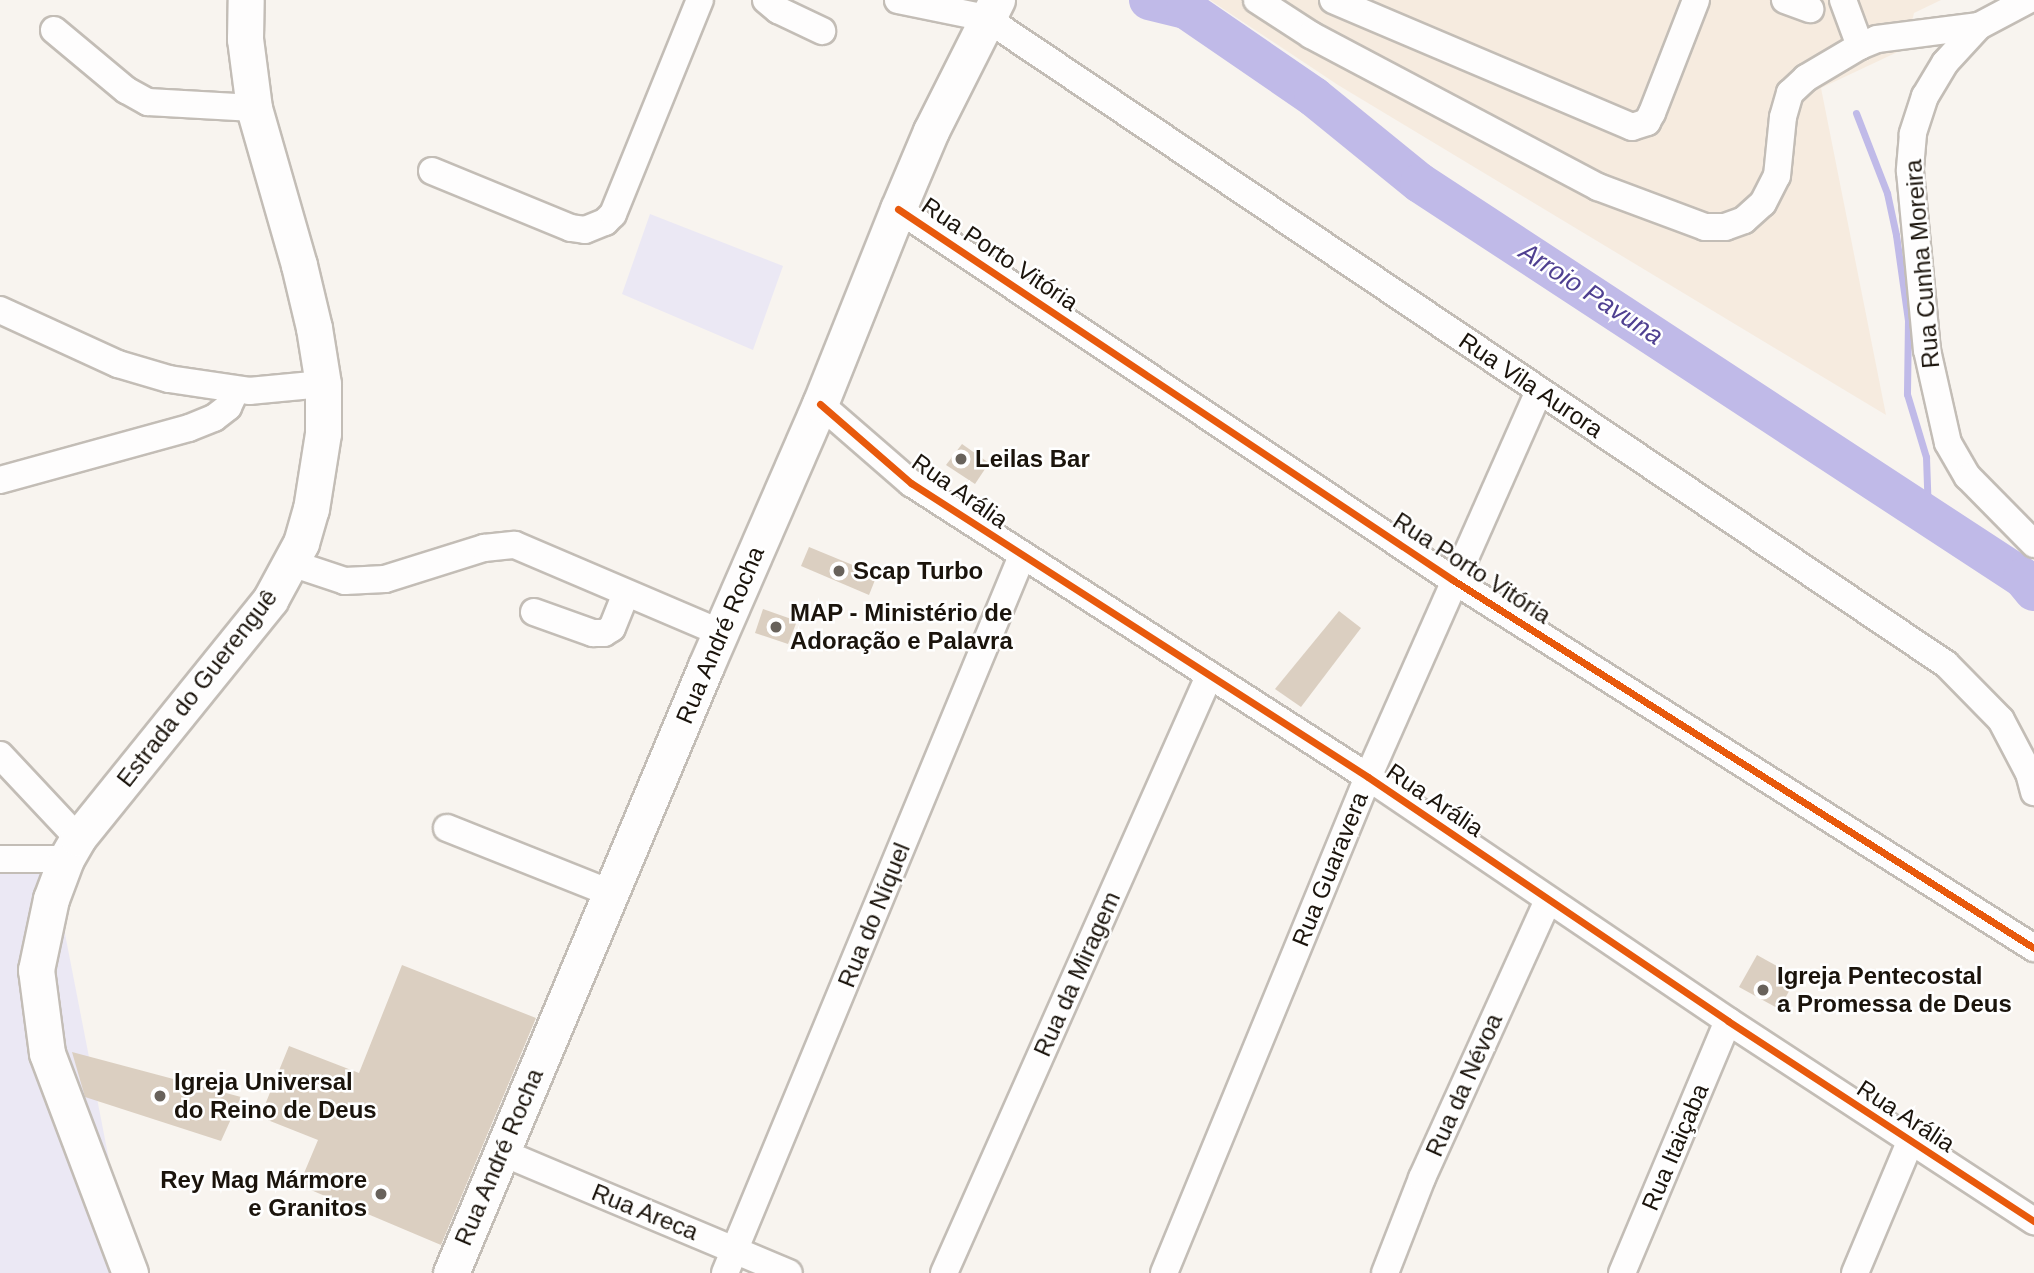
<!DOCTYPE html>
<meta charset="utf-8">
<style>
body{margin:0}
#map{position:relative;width:2034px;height:1273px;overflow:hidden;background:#f8f4ef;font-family:Helvetica,sans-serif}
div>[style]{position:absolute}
.built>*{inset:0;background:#f6ebdf}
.green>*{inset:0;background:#ebe8f4}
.stream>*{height:7px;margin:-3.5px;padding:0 3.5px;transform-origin:3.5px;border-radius:3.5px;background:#c0bae8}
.river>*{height:40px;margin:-20px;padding:0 20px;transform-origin:20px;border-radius:20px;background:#c0bae8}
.building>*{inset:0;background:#dbcfc1}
.roads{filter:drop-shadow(2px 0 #c3bdb6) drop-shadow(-2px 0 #c3bdb6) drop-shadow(0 2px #c3bdb6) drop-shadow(0 -2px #c3bdb6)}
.minor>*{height:26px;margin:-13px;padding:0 13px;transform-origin:13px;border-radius:13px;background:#fefdfd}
.major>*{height:35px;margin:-17.5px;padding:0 17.5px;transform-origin:17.5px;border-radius:17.5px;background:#fefdfd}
.cycleway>*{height:7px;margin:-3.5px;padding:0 3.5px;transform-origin:3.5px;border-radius:3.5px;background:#e8590c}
.dots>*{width:19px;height:19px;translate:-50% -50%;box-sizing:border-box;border:4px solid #fff;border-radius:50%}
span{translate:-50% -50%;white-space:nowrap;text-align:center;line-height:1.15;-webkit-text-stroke:5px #fff;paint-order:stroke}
.street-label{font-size:24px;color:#1b140c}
.poi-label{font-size:24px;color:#1b140c;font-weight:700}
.left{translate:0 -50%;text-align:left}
.right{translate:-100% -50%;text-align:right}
.water-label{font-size:26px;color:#4f4091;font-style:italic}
</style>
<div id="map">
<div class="built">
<div style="clip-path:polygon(1210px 0,1941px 0,1914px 13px,1906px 48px,1821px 88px,1886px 415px,1338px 85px)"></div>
</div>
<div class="green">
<div style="clip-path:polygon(650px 214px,783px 266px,753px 350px,622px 294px)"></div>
<div style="clip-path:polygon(0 863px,52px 867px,131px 1273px,0 1273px)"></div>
</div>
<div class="stream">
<div style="left:1856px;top:113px;width:86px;rotate:68.8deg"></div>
<div style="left:1887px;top:193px;width:43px;rotate:77.9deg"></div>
<div style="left:1896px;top:235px;width:86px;rotate:82deg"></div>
<div style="left:1908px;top:320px;width:74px;rotate:90.8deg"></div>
<div style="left:1907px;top:394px;width:66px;rotate:73.2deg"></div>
<div style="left:1926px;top:457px;width:58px;rotate:88deg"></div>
</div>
<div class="river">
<div style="left:1149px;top:0;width:38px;rotate:14deg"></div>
<div style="left:1186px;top:9px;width:155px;rotate:34.5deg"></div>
<div style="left:1314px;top:97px;width:136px;rotate:39.1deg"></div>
<div style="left:1420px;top:183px;width:721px;rotate:33.23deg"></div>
<div style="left:2023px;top:578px;width:17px;rotate:50deg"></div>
</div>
<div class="building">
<div style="clip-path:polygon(962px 444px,989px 463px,975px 484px,946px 465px)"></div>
<div style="clip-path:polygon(809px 547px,877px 575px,869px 595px,801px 566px)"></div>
<div style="clip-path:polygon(763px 609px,797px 621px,788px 644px,755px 633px)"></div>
<div style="clip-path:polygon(1339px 611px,1361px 628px,1301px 707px,1275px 689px)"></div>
<div style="clip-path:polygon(1757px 955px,1797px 977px,1779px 1009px,1739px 987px)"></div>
<div style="clip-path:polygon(402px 965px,536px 1018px,441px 1245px,299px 1185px,318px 1140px,260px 1117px,289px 1046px,359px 1073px)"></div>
<div style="clip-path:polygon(72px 1052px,241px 1097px,221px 1141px,85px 1097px)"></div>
</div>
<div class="roads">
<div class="minor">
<div style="left:766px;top:0;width:16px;rotate:40deg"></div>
<div style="left:778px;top:10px;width:49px;rotate:25.5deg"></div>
<div style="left:898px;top:0;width:90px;rotate:11.6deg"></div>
<div style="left:986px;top:18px;width:1157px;rotate:33.94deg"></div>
<div style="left:1946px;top:664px;width:78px;rotate:45.5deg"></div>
<div style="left:2001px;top:720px;width:60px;rotate:62.2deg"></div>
<div style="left:2029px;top:773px;width:20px;rotate:75deg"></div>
<div style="left:1257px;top:0;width:64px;rotate:32.9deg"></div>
<div style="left:1311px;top:35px;width:325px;rotate:27.9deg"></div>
<div style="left:1598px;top:187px;width:114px;rotate:20.5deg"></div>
<div style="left:1705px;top:227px;width:20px"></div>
<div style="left:1725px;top:227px;width:20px;rotate:-20deg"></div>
<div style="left:1744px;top:220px;width:25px;rotate:-42deg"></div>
<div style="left:1763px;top:203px;width:30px;rotate:-63deg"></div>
<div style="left:1777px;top:176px;width:59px;rotate:-84.2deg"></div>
<div style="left:1783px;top:117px;width:25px;rotate:-74deg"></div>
<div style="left:1790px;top:93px;width:22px;rotate:-43deg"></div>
<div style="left:1806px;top:78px;width:63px;rotate:-30.7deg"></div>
<div style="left:1860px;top:46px;width:18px;rotate:-22deg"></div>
<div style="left:1877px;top:39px;width:103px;rotate:-7.3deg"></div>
<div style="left:1333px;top:0;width:325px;rotate:23deg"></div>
<div style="left:1632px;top:127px;width:16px;rotate:-18deg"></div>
<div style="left:1647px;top:122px;width:10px;rotate:-61deg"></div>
<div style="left:1652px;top:113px;width:121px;rotate:-68.7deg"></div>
<div style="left:1785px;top:0;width:27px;rotate:20deg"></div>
<div style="left:1843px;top:0;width:49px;rotate:69.7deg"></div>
<div style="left:2028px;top:0;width:55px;rotate:152deg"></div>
<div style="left:1979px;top:26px;width:50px;rotate:132.6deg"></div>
<div style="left:1945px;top:63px;width:39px;rotate:121deg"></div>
<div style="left:1925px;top:96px;width:40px;rotate:108deg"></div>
<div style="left:1913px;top:134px;width:37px;rotate:95deg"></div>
<div style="left:1910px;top:171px;width:180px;rotate:84.6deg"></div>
<div style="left:1927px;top:350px;width:95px;rotate:77.3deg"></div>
<div style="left:1948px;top:443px;width:39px;rotate:60deg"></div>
<div style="left:1968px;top:477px;width:94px;rotate:45.4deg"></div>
<div style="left:54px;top:30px;width:94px;rotate:39.8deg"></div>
<div style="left:126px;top:90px;width:25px;rotate:29deg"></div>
<div style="left:148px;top:102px;width:106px;rotate:3.2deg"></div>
<div style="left:432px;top:171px;width:150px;rotate:22.3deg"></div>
<div style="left:571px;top:228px;width:14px;rotate:8deg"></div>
<div style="left:585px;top:230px;width:22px;rotate:-22deg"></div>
<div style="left:605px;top:222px;width:11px;rotate:-45deg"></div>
<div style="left:613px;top:214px;width:231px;rotate:-67.9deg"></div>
<div style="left:898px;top:209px;width:668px;rotate:33.76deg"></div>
<div style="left:1453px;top:580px;width:688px;rotate:32.35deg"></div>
<div style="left:0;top:310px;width:130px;rotate:24.6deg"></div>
<div style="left:118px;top:364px;width:53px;rotate:16.4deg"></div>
<div style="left:169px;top:379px;width:81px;rotate:8.5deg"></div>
<div style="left:249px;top:391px;width:74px;rotate:-5.4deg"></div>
<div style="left:820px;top:404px;width:121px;rotate:41deg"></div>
<div style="left:911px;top:483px;width:543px;rotate:32.75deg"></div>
<div style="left:1368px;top:777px;width:435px;rotate:34.1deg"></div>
<div style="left:1728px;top:1021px;width:366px;rotate:33.2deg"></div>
<div style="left:0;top:480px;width:196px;rotate:-15.4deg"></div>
<div style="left:189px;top:428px;width:27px;rotate:-22deg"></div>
<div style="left:214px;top:418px;width:18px;rotate:-38deg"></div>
<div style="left:228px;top:407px;width:19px;rotate:-65deg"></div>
<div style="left:291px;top:563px;width:57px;rotate:18.4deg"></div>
<div style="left:345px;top:581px;width:40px;rotate:-2.9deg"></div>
<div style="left:385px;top:579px;width:104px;rotate:-17.4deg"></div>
<div style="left:484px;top:548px;width:31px;rotate:-6deg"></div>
<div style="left:515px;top:545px;width:224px;rotate:23.1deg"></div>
<div style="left:534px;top:612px;width:63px;rotate:19.6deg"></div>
<div style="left:593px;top:633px;width:11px"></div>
<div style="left:604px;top:633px;width:9px;rotate:-32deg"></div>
<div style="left:612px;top:628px;width:37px;rotate:-68deg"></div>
<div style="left:0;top:755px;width:114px;rotate:46.8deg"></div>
<div style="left:447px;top:828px;width:175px;rotate:21.7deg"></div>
<div style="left:0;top:859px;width:66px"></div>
<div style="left:501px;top:1152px;width:312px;rotate:22.8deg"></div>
<div style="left:725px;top:1273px;width:776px;rotate:-67.5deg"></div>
<div style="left:944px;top:1273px;width:653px;rotate:-66.06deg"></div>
<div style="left:1164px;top:1273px;width:536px;rotate:-67.64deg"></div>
<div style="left:1368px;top:777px;width:422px;rotate:-66.1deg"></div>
<div style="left:1385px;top:1273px;width:102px;rotate:-68.7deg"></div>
<div style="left:1422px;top:1178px;width:305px;rotate:-65.6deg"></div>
<div style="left:1622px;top:1273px;width:273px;rotate:-67.2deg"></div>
<div style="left:1855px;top:1273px;width:142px;rotate:-67.2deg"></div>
</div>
<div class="major">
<div style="left:130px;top:1273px;width:235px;rotate:-110.7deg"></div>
<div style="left:47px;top:1053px;width:84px;rotate:-97.5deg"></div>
<div style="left:36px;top:970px;width:73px;rotate:-78.1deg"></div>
<div style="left:51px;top:899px;width:43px;rotate:-69.4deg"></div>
<div style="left:66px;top:859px;width:24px;rotate:-60deg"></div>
<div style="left:78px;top:838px;width:306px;rotate:-51.1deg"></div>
<div style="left:270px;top:600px;width:65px;rotate:-61.5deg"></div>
<div style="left:301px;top:543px;width:35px;rotate:-74deg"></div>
<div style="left:311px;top:509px;width:77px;rotate:-81deg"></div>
<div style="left:323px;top:433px;width:49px;rotate:-90deg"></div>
<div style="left:323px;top:384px;width:57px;rotate:-99.1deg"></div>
<div style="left:314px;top:328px;width:65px;rotate:-103.4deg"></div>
<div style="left:299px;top:265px;width:163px;rotate:-106deg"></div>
<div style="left:254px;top:108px;width:70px;rotate:-97.4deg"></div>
<div style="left:245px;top:39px;width:39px;rotate:-89deg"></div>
<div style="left:451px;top:1273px;width:658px;rotate:-67.21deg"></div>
<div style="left:706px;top:666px;width:286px;rotate:-66.5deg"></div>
<div style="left:820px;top:404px;width:210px;rotate:-68.2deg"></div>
<div style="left:898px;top:209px;width:85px;rotate:-67.1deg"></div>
<div style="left:931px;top:131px;width:147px;rotate:-63.3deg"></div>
</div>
</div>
<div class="cycleway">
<div style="left:898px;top:209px;width:668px;rotate:33.76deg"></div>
<div style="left:1453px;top:580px;width:688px;rotate:32.35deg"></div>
<div style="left:820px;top:404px;width:121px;rotate:41deg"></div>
<div style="left:911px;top:483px;width:543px;rotate:32.75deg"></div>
<div style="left:1368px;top:777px;width:435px;rotate:34.1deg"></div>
<div style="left:1728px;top:1021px;width:366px;rotate:33.2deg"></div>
</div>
<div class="dots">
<div style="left:961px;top:459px;background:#68625b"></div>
<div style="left:839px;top:571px;background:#68625b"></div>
<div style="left:776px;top:627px;background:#68625b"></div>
<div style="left:1763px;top:990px;background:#68625b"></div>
<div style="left:160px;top:1096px;background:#68625b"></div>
<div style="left:381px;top:1194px;background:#68625b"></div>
</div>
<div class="street-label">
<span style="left:1000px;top:254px;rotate:34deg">Rua Porto Vitória</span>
<span style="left:1922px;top:264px;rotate:-95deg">Rua Cunha Moreira</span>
<span style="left:1531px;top:385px;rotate:34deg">Rua Vila Aurora</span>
<span style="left:960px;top:491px;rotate:35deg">Rua Arália</span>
<span style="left:1472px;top:568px;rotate:33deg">Rua Porto Vitória</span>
<span style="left:720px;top:635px;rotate:-67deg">Rua André Rocha</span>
<span style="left:197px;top:688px;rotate:-52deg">Estrada do Guerenguê</span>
<span style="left:1435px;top:800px;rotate:34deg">Rua Arália</span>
<span style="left:1330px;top:869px;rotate:-68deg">Rua Guaravera</span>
<span style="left:874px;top:915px;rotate:-68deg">Rua do Níquel</span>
<span style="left:1077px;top:974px;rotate:-66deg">Rua da Miragem</span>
<span style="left:1464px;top:1085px;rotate:-66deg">Rua da Névoa</span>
<span style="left:1906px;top:1116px;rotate:33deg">Rua Arália</span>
<span style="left:1675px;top:1147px;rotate:-67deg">Rua Itaiçaba</span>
<span style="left:499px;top:1157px;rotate:-67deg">Rua André Rocha</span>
<span style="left:645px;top:1212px;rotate:22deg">Rua Areca</span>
</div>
<div class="poi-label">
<span class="left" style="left:975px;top:459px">Leilas Bar</span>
<span class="left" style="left:853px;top:571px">Scap Turbo</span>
<span class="left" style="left:790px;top:627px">MAP - Ministério de<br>Adoração e Palavra</span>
<span class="left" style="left:1777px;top:990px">Igreja Pentecostal<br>a Promessa de Deus</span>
<span class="left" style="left:174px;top:1096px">Igreja Universal<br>do Reino de Deus</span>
<span class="right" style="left:367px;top:1194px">Rey Mag Mármore<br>e Granitos</span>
</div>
<div class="water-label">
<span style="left:1591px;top:294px;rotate:33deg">Arroio Pavuna</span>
</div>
</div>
